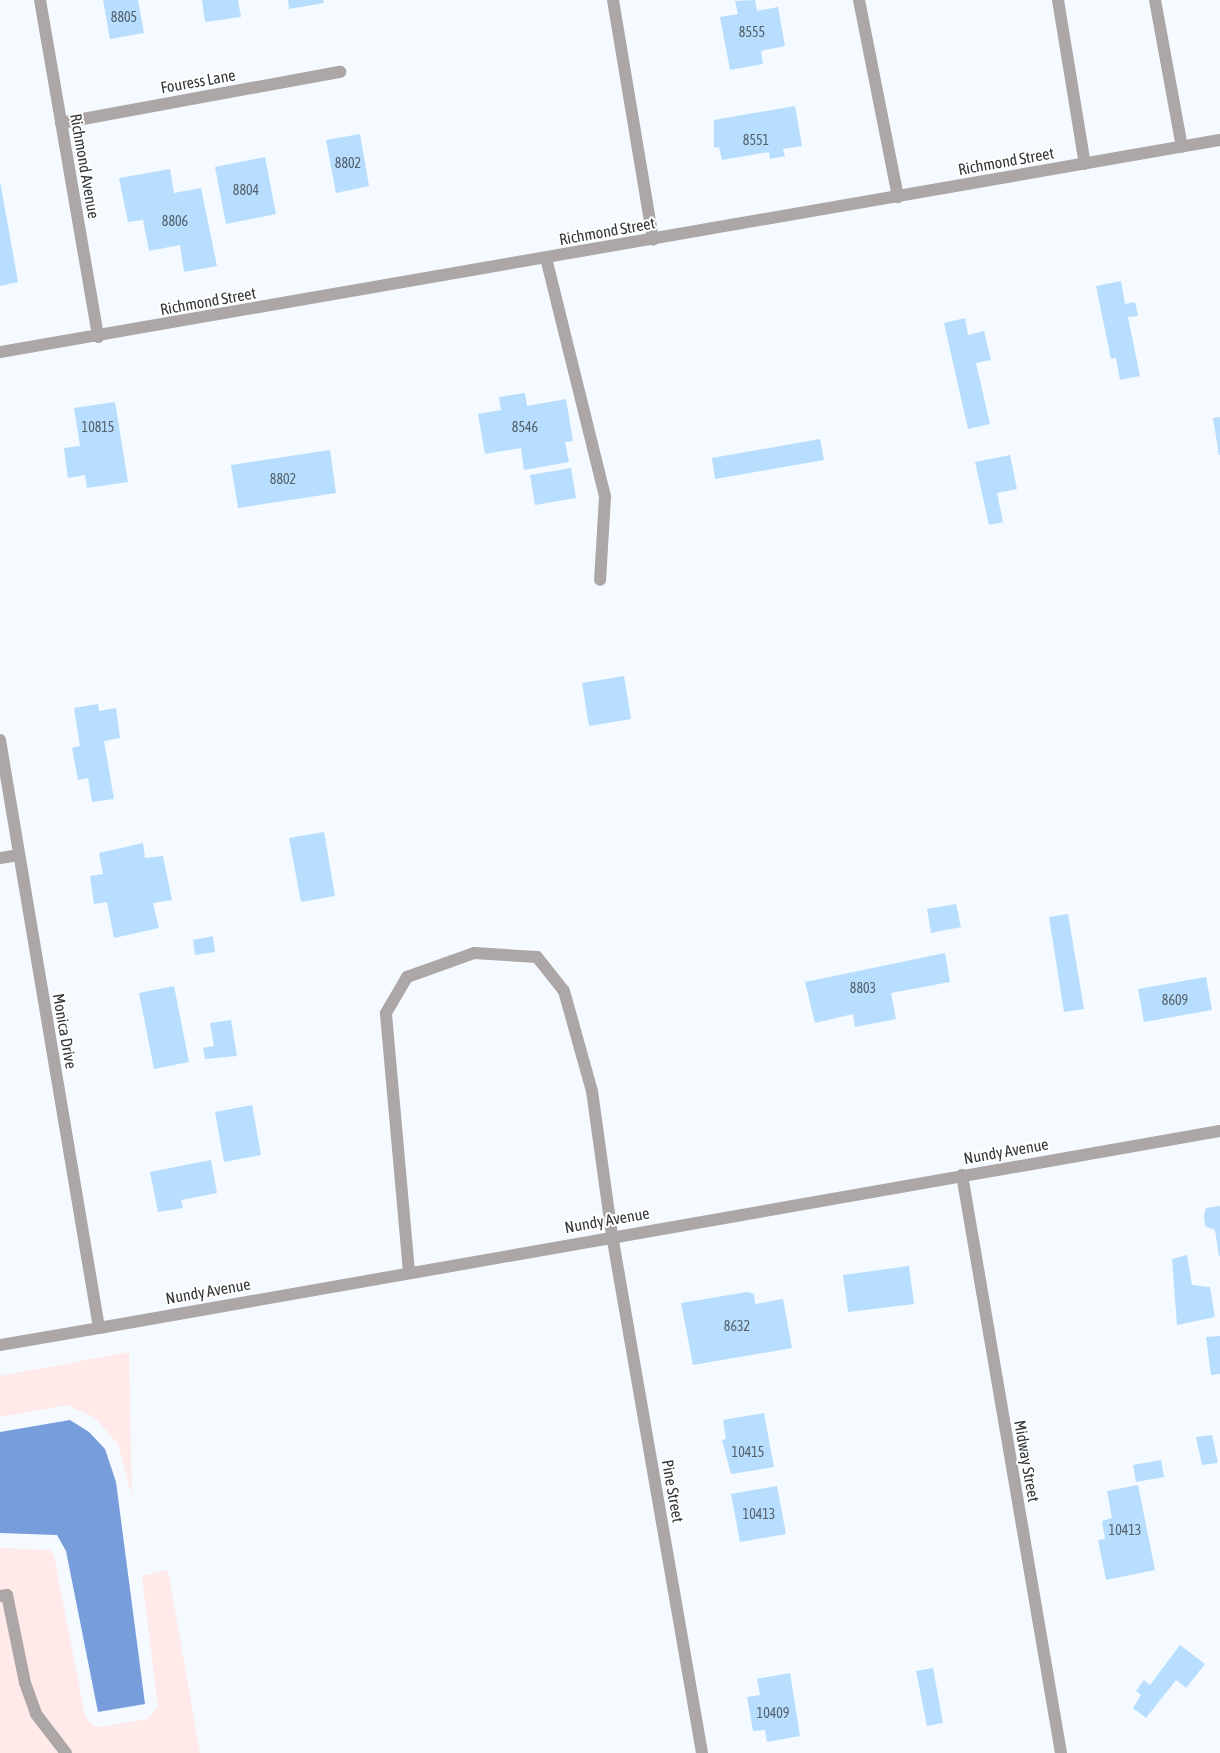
<!DOCTYPE html>
<style>
body{margin:0}
#map{position:relative;width:1220px;height:1753px;overflow:hidden;background:#f4faff;font-family:"Asap Condensed",sans-serif}
div>[style]{position:absolute}
.commercial>*{inset:0;background:#ffe9e9}
.water>*{inset:0;background:#779ddb}
.building>*{inset:0;background:#b8deff}
.service>*{height:12px;margin:-6px;padding:0 6px;transform-origin:6px;border-radius:6px;background:#aca6a7}
.minor>*{height:12px;margin:-6px;padding:0 6px;transform-origin:6px;border-radius:6px;background:#aca6a7}
.tertiary>*{height:12px;margin:-6px;padding:0 6px;transform-origin:6px;border-radius:6px;background:#aca6a7}
span{translate:-50% -50%;white-space:nowrap;text-align:center;line-height:1.15;-webkit-text-stroke:4px #fff;paint-order:stroke}
.number-label{font-size:14px;color:#55626c}
.number-label span{-webkit-text-stroke-width:0}
.street-label{font-size:16px;color:#34383b}
</style>
<div id="map">
<div class="commercial">
<div style="clip-path:polygon(129px 1352px,132px 1496px,118px 1444px,95px 1418px,67px 1405px,0 1417px,0 1376px)"></div>
<div style="clip-path:polygon(0 1548px,50px 1550px,54px 1556px,85px 1716px,93px 1726px,101px 1727px,147px 1719px,158px 1707px,142px 1576px,168px 1570px,200px 1753px,0 1753px)"></div>
</div>
<div class="water">
<div style="clip-path:polygon(70px 1420px,89px 1432px,105px 1449px,116px 1482px,145px 1704px,98px 1712px,66px 1551px,57px 1535px,0 1533px,0 1432px)"></div>
</div>
<div class="building">
<div style="clip-path:polygon(103px 0,138px 0,144px 33px,110px 39px)"></div>
<div style="clip-path:polygon(202px 0,238px 0,241px 17px,205px 22px)"></div>
<div style="clip-path:polygon(288px 0,323px 0,324px 3px,289px 9px)"></div>
<div style="clip-path:polygon(755px 0,757px 11px,778px 7px,785px 46px,761px 51px,763px 64px,730px 70px,720px 17px,738px 14px,735px 1px)"></div>
<div style="clip-path:polygon(795px 106px,802px 146px,783px 149px,785px 156px,770px 159px,769px 152px,722px 160px,719px 147px,714px 148px,714px 120px)"></div>
<div style="clip-path:polygon(360px 134px,369px 186px,336px 193px,326px 140px)"></div>
<div style="clip-path:polygon(265px 157px,276px 214px,226px 224px,215px 167px)"></div>
<div style="clip-path:polygon(170px 169px,174px 193px,201px 188px,217px 266px,184px 272px,180px 245px,149px 251px,143px 220px,128px 222px,119px 178px)"></div>
<div style="clip-path:polygon(0 181px,18px 282px,0 286px)"></div>
<div style="clip-path:polygon(1121px 281px,1125px 304px,1135px 302px,1138px 316px,1128px 317px,1140px 376px,1120px 380px,1116px 358px,1111px 359px,1096px 286px)"></div>
<div style="clip-path:polygon(965px 318px,968px 335px,984px 331px,991px 360px,976px 363px,990px 424px,968px 429px,944px 323px)"></div>
<div style="clip-path:polygon(525px 393px,527px 406px,566px 399px,573px 441px,565px 442px,569px 462px,524px 470px,521px 448px,485px 454px,478px 414px,501px 410px,499px 397px)"></div>
<div style="clip-path:polygon(115px 402px,128px 482px,87px 488px,85px 475px,68px 478px,64px 448px,80px 446px,74px 408px)"></div>
<div style="clip-path:polygon(1220px 417px,1220px 455px,1219px 455px,1213px 418px)"></div>
<div style="clip-path:polygon(820px 439px,824px 460px,715px 479px,712px 458px)"></div>
<div style="clip-path:polygon(330px 450px,336px 493px,238px 508px,231px 465px)"></div>
<div style="clip-path:polygon(1010px 455px,1017px 489px,997px 493px,1003px 522px,989px 525px,975px 462px)"></div>
<div style="clip-path:polygon(571px 468px,576px 498px,535px 505px,530px 475px)"></div>
<div style="clip-path:polygon(624px 676px,631px 719px,589px 726px,582px 683px)"></div>
<div style="clip-path:polygon(98px 704px,99px 711px,116px 708px,120px 738px,104px 741px,114px 799px,92px 802px,88px 778px,78px 780px,72px 748px,80px 746px,74px 708px)"></div>
<div style="clip-path:polygon(324px 832px,335px 896px,301px 902px,289px 838px)"></div>
<div style="clip-path:polygon(143px 843px,145px 858px,163px 856px,172px 900px,153px 903px,159px 928px,114px 938px,107px 902px,94px 904px,90px 876px,103px 874px,99px 853px)"></div>
<div style="clip-path:polygon(956px 904px,961px 927px,931px 933px,927px 909px)"></div>
<div style="clip-path:polygon(1068px 914px,1084px 1009px,1064px 1012px,1049px 917px)"></div>
<div style="clip-path:polygon(213px 936px,215px 952px,195px 955px,193px 940px)"></div>
<div style="clip-path:polygon(945px 953px,950px 982px,891px 993px,896px 1019px,855px 1027px,853px 1014px,815px 1023px,805px 982px)"></div>
<div style="clip-path:polygon(1206px 977px,1212px 1010px,1144px 1022px,1138px 989px)"></div>
<div style="clip-path:polygon(174px 986px,189px 1062px,154px 1069px,139px 993px)"></div>
<div style="clip-path:polygon(231px 1020px,237px 1056px,205px 1059px,203px 1048px,214px 1046px,210px 1023px)"></div>
<div style="clip-path:polygon(252px 1105px,261px 1155px,224px 1162px,215px 1112px)"></div>
<div style="clip-path:polygon(211px 1160px,217px 1193px,181px 1200px,183px 1208px,158px 1212px,150px 1172px)"></div>
<div style="clip-path:polygon(1220px 1206px,1220px 1256px,1219px 1256px,1215px 1230px,1205px 1226px,1204px 1215px,1206px 1208px)"></div>
<div style="clip-path:polygon(1187px 1255px,1192px 1285px,1210px 1287px,1215px 1317px,1177px 1325px,1172px 1259px)"></div>
<div style="clip-path:polygon(909px 1266px,914px 1304px,848px 1312px,843px 1275px)"></div>
<div style="clip-path:polygon(747px 1292px,754px 1294px,755px 1304px,783px 1299px,792px 1348px,693px 1365px,681px 1303px)"></div>
<div style="clip-path:polygon(1220px 1336px,1220px 1374px,1211px 1375px,1206px 1337px)"></div>
<div style="clip-path:polygon(764px 1413px,774px 1467px,731px 1474px,722px 1440px,726px 1439px,723px 1420px)"></div>
<div style="clip-path:polygon(1212px 1435px,1218px 1463px,1202px 1465px,1196px 1437px)"></div>
<div style="clip-path:polygon(1161px 1460px,1164px 1477px,1136px 1482px,1133px 1465px)"></div>
<div style="clip-path:polygon(1138px 1485px,1155px 1570px,1106px 1580px,1098px 1540px,1105px 1539px,1102px 1521px,1112px 1518px,1107px 1491px)"></div>
<div style="clip-path:polygon(777px 1486px,786px 1534px,740px 1542px,731px 1494px)"></div>
<div style="clip-path:polygon(1180px 1645px,1205px 1664px,1186px 1688px,1176px 1680px,1146px 1718px,1133px 1708px,1141px 1695px,1136px 1691px,1144px 1680px,1150px 1685px)"></div>
<div style="clip-path:polygon(933px 1668px,943px 1723px,927px 1726px,916px 1671px)"></div>
<div style="clip-path:polygon(790px 1673px,800px 1736px,767px 1742px,765px 1730px,753px 1731px,747px 1697px,760px 1695px,757px 1679px)"></div>
</div>
<div class="service">
<div style="left:613px;top:0;width:243px;rotate:80.5deg"></div>
<div style="left:859px;top:0;width:201px;rotate:78.8deg"></div>
<div style="left:1058px;top:0;width:166px;rotate:80.7deg"></div>
<div style="left:1155px;top:0;width:149px;rotate:79.6deg"></div>
<div style="left:546px;top:258px;width:246px;rotate:76.1deg"></div>
<div style="left:605px;top:497px;width:83px;rotate:93.4deg"></div>
<div style="left:0;top:858px;width:19px;rotate:-9deg"></div>
<div style="left:409px;top:1272px;width:260px;rotate:-95.1deg"></div>
<div style="left:386px;top:1013px;width:42px;rotate:-59.7deg"></div>
<div style="left:407px;top:977px;width:71px;rotate:-19.7deg"></div>
<div style="left:474px;top:953px;width:63px;rotate:3.6deg"></div>
<div style="left:537px;top:957px;width:43px;rotate:51.5deg"></div>
<div style="left:564px;top:991px;width:104px;rotate:74.4deg"></div>
<div style="left:592px;top:1091px;width:145px;rotate:82.1deg"></div>
<div style="left:0;top:1596px;width:7px;rotate:-8deg"></div>
<div style="left:7px;top:1595px;width:90px;rotate:78.4deg"></div>
<div style="left:25px;top:1683px;width:33px;rotate:70deg"></div>
<div style="left:36px;top:1714px;width:49px;rotate:52.4deg"></div>
</div>
<div class="minor">
<div style="left:40px;top:0;width:342px;rotate:80.2deg"></div>
<div style="left:61px;top:123px;width:284px;rotate:-10.4deg"></div>
<div style="left:0;top:352px;width:1238px;rotate:-9.86deg"></div>
<div style="left:0;top:740px;width:596px;rotate:80.44deg"></div>
<div style="left:99px;top:1328px;width:1138px;rotate:-9.97deg"></div>
<div style="left:962px;top:1175px;width:586px;rotate:80.28deg"></div>
<div style="left:612px;top:1235px;width:526px;rotate:80.14deg"></div>
</div>
<div class="tertiary">
<div style="left:0;top:1345px;width:100px;rotate:-9.7deg"></div>
</div>
<div class="number-label">
<span style="left:124px;top:17px">8805</span>
<span style="left:752px;top:32px">8555</span>
<span style="left:756px;top:140px">8551</span>
<span style="left:348px;top:163px">8802</span>
<span style="left:246px;top:190px">8804</span>
<span style="left:175px;top:221px">8806</span>
<span style="left:98px;top:427px">10815</span>
<span style="left:525px;top:427px">8546</span>
<span style="left:283px;top:479px">8802</span>
<span style="left:863px;top:988px">8803</span>
<span style="left:1175px;top:1000px">8609</span>
<span style="left:737px;top:1326px">8632</span>
<span style="left:748px;top:1452px">10415</span>
<span style="left:759px;top:1514px">10413</span>
<span style="left:1125px;top:1530px">10413</span>
<span style="left:773px;top:1713px">10409</span>
</div>
<div class="street-label">
<span style="left:198px;top:81px;rotate:-10deg">Fouress Lane</span>
<span style="left:1006px;top:161px;rotate:-10deg">Richmond Street</span>
<span style="left:85px;top:166px;rotate:80deg">Richmond Avenue</span>
<span style="left:607px;top:231px;rotate:-10deg">Richmond Street</span>
<span style="left:208px;top:301px;rotate:-10deg">Richmond Street</span>
<span style="left:65px;top:1031px;rotate:80deg">Monica Drive</span>
<span style="left:1006px;top:1151px;rotate:-10deg">Nundy Avenue</span>
<span style="left:607px;top:1220px;rotate:-10deg">Nundy Avenue</span>
<span style="left:208px;top:1291px;rotate:-10deg">Nundy Avenue</span>
<span style="left:1027px;top:1461px;rotate:80deg">Midway Street</span>
<span style="left:673px;top:1491px;rotate:80deg">Pine Street</span>
</div>
</div>
